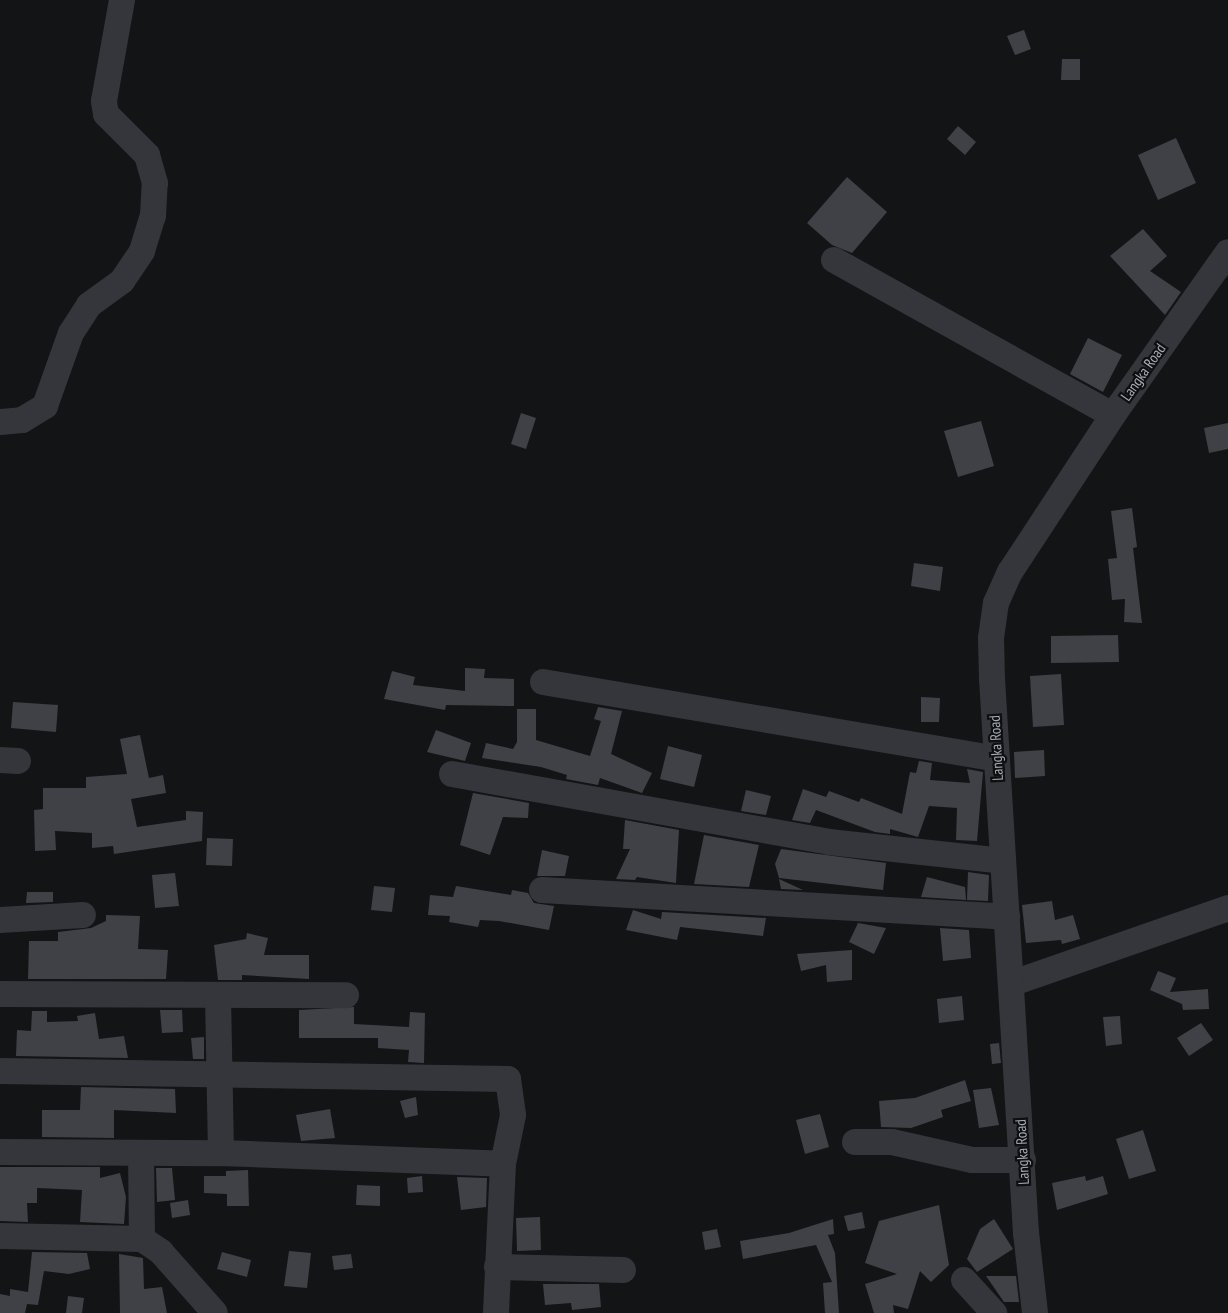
<!DOCTYPE html>
<style>
body{margin:0}
#map{position:relative;width:1228px;height:1313px;overflow:hidden;background:#131415;font-family:"PT Sans Narrow",sans-serif}
div>[style]{position:absolute}
.building>*{inset:0;background:#3f4146}
.minor>*{height:26px;margin:-13px;padding:0 13px;transform-origin:13px;border-radius:13px;background:#34363b}
span{translate:-50% -50%;white-space:nowrap;text-align:center;line-height:1.15;-webkit-text-stroke:4.5px #0f0f10;paint-order:stroke}
.street-label{font-size:15px;color:#a4abb7}
</style>
<div id="map">
<div class="building">
<div style="clip-path:polygon(1024px 30px,1031px 49px,1015px 55px,1007px 36px)"></div>
<div style="clip-path:polygon(1062px 59px,1080px 59px,1080px 80px,1061px 80px)"></div>
<div style="clip-path:polygon(958px 126px,976px 142px,965px 155px,947px 139px)"></div>
<div style="clip-path:polygon(1176px 138px,1196px 183px,1158px 200px,1138px 155px)"></div>
<div style="clip-path:polygon(847px 177px,887px 212px,852px 253px,832px 245px,807px 223px)"></div>
<div style="clip-path:polygon(1143px 229px,1167px 256px,1150px 271px,1181px 292px,1165px 315px,1110px 256px)"></div>
<div style="clip-path:polygon(1088px 338px,1122px 355px,1103px 392px,1070px 374px)"></div>
<div style="clip-path:polygon(521px 413px,536px 418px,526px 449px,511px 444px)"></div>
<div style="clip-path:polygon(981px 421px,994px 466px,958px 477px,944px 431px)"></div>
<div style="clip-path:polygon(1228px 423px,1228px 449px,1209px 453px,1204px 428px)"></div>
<div style="clip-path:polygon(1132px 508px,1137px 547px,1133px 548px,1142px 623px,1124px 622px,1125px 599px,1112px 600px,1108px 559px,1117px 558px,1111px 511px)"></div>
<div style="clip-path:polygon(914px 563px,943px 567px,940px 591px,911px 586px)"></div>
<div style="clip-path:polygon(1118px 635px,1119px 662px,1051px 663px,1051px 636px)"></div>
<div style="clip-path:polygon(465px 668px,485px 669px,484px 678px,514px 679px,514px 706px,446px 705px,445px 710px,384px 699px,392px 671px,415px 677px,413px 685px,465px 691px)"></div>
<div style="clip-path:polygon(1061px 674px,1064px 725px,1033px 727px,1030px 676px)"></div>
<div style="clip-path:polygon(921px 697px,940px 698px,939px 722px,921px 722px)"></div>
<div style="clip-path:polygon(13px 702px,58px 705px,56px 732px,11px 728px)"></div>
<div style="clip-path:polygon(598px 707px,622px 711px,611px 754px,652px 773px,642px 793px,600px 778px,598px 785px,566px 779px,567px 775px,541px 767px,482px 758px,486px 743px,513px 749px,517px 742px,517px 709px,536px 709px,536px 740px,590px 756px,601px 721px,594px 719px)"></div>
<div style="clip-path:polygon(436px 730px,471px 743px,465px 761px,427px 752px)"></div>
<div style="clip-path:polygon(140px 735px,149px 778px,163px 775px,166px 793px,131px 799px,137px 827px,186px 820px,186px 811px,203px 812px,202px 841px,114px 854px,113px 846px,92px 848px,92px 833px,55px 831px,56px 850px,35px 851px,34px 810px,43px 809px,43px 788px,86px 788px,86px 777px,127px 774px,120px 739px)"></div>
<div style="clip-path:polygon(668px 746px,702px 755px,694px 787px,660px 779px)"></div>
<div style="clip-path:polygon(1044px 750px,1045px 776px,1015px 778px,1014px 752px)"></div>
<div style="clip-path:polygon(919px 761px,932px 763px,930px 780px,970px 783px,967px 769px,983px 772px,977px 841px,956px 840px,957px 808px,929px 806px,918px 837px,890px 829px,890px 834px,875px 832px,816px 810px,810px 823px,792px 820px,803px 789px,826px 797px,829px 791px,859px 802px,861px 798px,902px 814px,910px 772px,916px 773px)"></div>
<div style="clip-path:polygon(746px 790px,771px 796px,766px 815px,741px 811px)"></div>
<div style="clip-path:polygon(473px 793px,529px 803px,528px 818px,503px 817px,490px 855px,460px 845px)"></div>
<div style="clip-path:polygon(625px 820px,679px 830px,676px 883px,637px 877px,635px 880px,616px 879px,630px 849px,623px 849px)"></div>
<div style="clip-path:polygon(704px 835px,759px 845px,749px 887px,694px 884px)"></div>
<div style="clip-path:polygon(207px 838px,233px 839px,232px 866px,206px 865px)"></div>
<div style="clip-path:polygon(781px 849px,886px 863px,883px 890px,779px 878px,775px 864px)"></div>
<div style="clip-path:polygon(542px 850px,569px 856px,565px 876px,537px 876px)"></div>
<div style="clip-path:polygon(968px 872px,989px 875px,988px 901px,967px 900px)"></div>
<div style="clip-path:polygon(175px 873px,179px 906px,155px 908px,152px 875px)"></div>
<div style="clip-path:polygon(927px 877px,965px 887px,966px 900px,921px 897px)"></div>
<div style="clip-path:polygon(779px 879px,803px 890px,781px 889px)"></div>
<div style="clip-path:polygon(374px 886px,395px 888px,392px 912px,371px 910px)"></div>
<div style="clip-path:polygon(456px 886px,511px 895px,512px 890px,528px 893px,534px 903px,554px 906px,549px 930px,499px 921px,480px 920px,478px 927px,449px 922px,450px 916px,428px 915px,430px 895px,453px 897px)"></div>
<div style="clip-path:polygon(27px 892px,53px 892px,53px 902px,26px 903px)"></div>
<div style="clip-path:polygon(1052px 901px,1055px 920px,1073px 915px,1080px 939px,1062px 944px,1061px 940px,1026px 943px,1022px 905px)"></div>
<div style="clip-path:polygon(633px 910px,661px 919px,662px 912px,766px 918px,763px 936px,680px 927px,677px 940px,626px 930px)"></div>
<div style="clip-path:polygon(106px 915px,140px 916px,138px 949px,168px 950px,166px 979px,28px 979px,29px 941px,58px 941px,58px 932px,91px 928px,106px 921px)"></div>
<div style="clip-path:polygon(858px 923px,886px 928px,874px 954px,849px 942px)"></div>
<div style="clip-path:polygon(940px 928px,969px 930px,971px 958px,943px 961px)"></div>
<div style="clip-path:polygon(247px 933px,268px 938px,264px 955px,309px 955px,309px 979px,242px 975px,242px 980px,218px 980px,214px 945px,246px 939px)"></div>
<div style="clip-path:polygon(852px 950px,852px 980px,827px 982px,826px 965px,801px 971px,797px 954px)"></div>
<div style="clip-path:polygon(1158px 971px,1176px 978px,1170px 992px,1208px 989px,1209px 1009px,1183px 1010px,1182px 1004px,1150px 990px)"></div>
<div style="clip-path:polygon(962px 996px,964px 1020px,939px 1023px,937px 999px)"></div>
<div style="clip-path:polygon(354px 1007px,354px 1024px,409px 1027px,410px 1012px,425px 1013px,424px 1063px,408px 1062px,409px 1050px,378px 1048px,378px 1038px,299px 1038px,299px 1010px)"></div>
<div style="clip-path:polygon(160px 1010px,182px 1010px,183px 1032px,162px 1033px)"></div>
<div style="clip-path:polygon(32px 1011px,47px 1011px,47px 1022px,78px 1021px,77px 1016px,95px 1013px,99px 1039px,124px 1036px,128px 1058px,16px 1056px,17px 1030px,31px 1031px)"></div>
<div style="clip-path:polygon(1120px 1016px,1122px 1044px,1106px 1046px,1103px 1017px)"></div>
<div style="clip-path:polygon(1201px 1023px,1213px 1040px,1189px 1056px,1177px 1038px)"></div>
<div style="clip-path:polygon(204px 1037px,204px 1059px,193px 1059px,191px 1038px)"></div>
<div style="clip-path:polygon(999px 1043px,1001px 1063px,992px 1064px,990px 1044px)"></div>
<div style="clip-path:polygon(965px 1080px,971px 1101px,941px 1110px,943px 1117px,911px 1128px,881px 1127px,879px 1101px,915px 1098px)"></div>
<div style="clip-path:polygon(81px 1087px,175px 1089px,176px 1113px,114px 1110px,114px 1138px,42px 1137px,42px 1110px,80px 1110px)"></div>
<div style="clip-path:polygon(991px 1088px,999px 1125px,979px 1128px,973px 1090px)"></div>
<div style="clip-path:polygon(416px 1097px,418px 1115px,405px 1118px,400px 1101px)"></div>
<div style="clip-path:polygon(330px 1109px,335px 1138px,301px 1141px,296px 1115px)"></div>
<div style="clip-path:polygon(820px 1114px,829px 1147px,805px 1154px,796px 1120px)"></div>
<div style="clip-path:polygon(1143px 1130px,1156px 1171px,1129px 1179px,1116px 1139px)"></div>
<div style="clip-path:polygon(0 1167px,100px 1167px,100px 1178px,120px 1173px,126px 1197px,124px 1224px,80px 1222px,82px 1190px,37px 1188px,37px 1203px,27px 1203px,28px 1222px,0 1221px)"></div>
<div style="clip-path:polygon(156px 1168px,172px 1168px,175px 1200px,157px 1202px)"></div>
<div style="clip-path:polygon(248px 1170px,249px 1206px,227px 1206px,227px 1194px,204px 1193px,204px 1176px,226px 1176px,226px 1171px)"></div>
<div style="clip-path:polygon(422px 1176px,423px 1192px,408px 1193px,407px 1178px)"></div>
<div style="clip-path:polygon(1085px 1176px,1086px 1181px,1103px 1176px,1108px 1194px,1057px 1210px,1052px 1183px)"></div>
<div style="clip-path:polygon(457px 1177px,487px 1178px,486px 1207px,461px 1210px)"></div>
<div style="clip-path:polygon(357px 1185px,380px 1186px,380px 1206px,356px 1205px)"></div>
<div style="clip-path:polygon(188px 1200px,190px 1215px,172px 1218px,170px 1203px)"></div>
<div style="clip-path:polygon(939px 1205px,949px 1265px,931px 1282px,920px 1271px,908px 1309px,893px 1305px,894px 1313px,874px 1313px,865px 1284px,897px 1274px,865px 1263px,879px 1221px)"></div>
<div style="clip-path:polygon(862px 1212px,865px 1228px,848px 1231px,844px 1216px)"></div>
<div style="clip-path:polygon(540px 1217px,541px 1250px,517px 1251px,516px 1218px)"></div>
<div style="clip-path:polygon(833px 1219px,834px 1234px,828px 1235px,835px 1253px,839px 1313px,825px 1313px,823px 1283px,832px 1282px,816px 1245px,743px 1259px,740px 1241px,789px 1233px)"></div>
<div style="clip-path:polygon(994px 1219px,1013px 1249px,977px 1272px,967px 1259px,980px 1229px)"></div>
<div style="clip-path:polygon(717px 1229px,721px 1247px,705px 1250px,702px 1232px)"></div>
<div style="clip-path:polygon(289px 1251px,311px 1253px,307px 1288px,284px 1286px)"></div>
<div style="clip-path:polygon(32px 1252px,87px 1253px,90px 1269px,69px 1274px,44px 1271px,38px 1305px,27px 1304px,25px 1313px,0 1313px,0 1294px,10px 1296px,10px 1289px,28px 1292px)"></div>
<div style="clip-path:polygon(222px 1252px,251px 1260px,247px 1277px,217px 1269px)"></div>
<div style="clip-path:polygon(119px 1254px,143px 1258px,144px 1289px,162px 1287px,167px 1313px,120px 1313px)"></div>
<div style="clip-path:polygon(351px 1254px,353px 1268px,334px 1270px,332px 1256px)"></div>
<div style="clip-path:polygon(986px 1276px,1016px 1276px,1019px 1302px,1004px 1302px)"></div>
<div style="clip-path:polygon(543px 1284px,599px 1284px,601px 1307px,572px 1310px,571px 1303px,545px 1305px)"></div>
<div style="clip-path:polygon(68px 1296px,84px 1298px,82px 1313px,66px 1313px)"></div>
</div>
<div class="minor">
<div style="left:834px;top:260px;width:319px;rotate:29.1deg"></div>
<div style="left:0;top:422px;width:22px;rotate:-5deg"></div>
<div style="left:22px;top:420px;width:27px;rotate:-31deg"></div>
<div style="left:45px;top:406px;width:77px;rotate:-70.4deg"></div>
<div style="left:71px;top:333px;width:33px;rotate:-57deg"></div>
<div style="left:89px;top:305px;width:41px;rotate:-36deg"></div>
<div style="left:122px;top:281px;width:36px;rotate:-56deg"></div>
<div style="left:142px;top:251px;width:37px;rotate:-73deg"></div>
<div style="left:153px;top:216px;width:33px;rotate:-87deg"></div>
<div style="left:155px;top:183px;width:29px;rotate:-106deg"></div>
<div style="left:147px;top:155px;width:58px;rotate:-135deg"></div>
<div style="left:106px;top:114px;width:13px;rotate:-99deg"></div>
<div style="left:104px;top:101px;width:103px;rotate:-79.9deg"></div>
<div style="left:543px;top:682px;width:460px;rotate:9.6deg"></div>
<div style="left:0;top:760px;width:18px;rotate:3deg"></div>
<div style="left:452px;top:774px;width:383px;rotate:10.2deg"></div>
<div style="left:829px;top:842px;width:175px;rotate:6.2deg"></div>
<div style="left:542px;top:890px;width:466px;rotate:3.3deg"></div>
<div style="left:0;top:920px;width:83px;rotate:-3.4deg"></div>
<div style="left:1013px;top:983px;width:228px;rotate:-19.2deg"></div>
<div style="left:0;top:994px;width:346px;rotate:0.2deg"></div>
<div style="left:218px;top:996px;width:157px;rotate:88.9deg"></div>
<div style="left:0;top:1071px;width:508px;rotate:0.9deg"></div>
<div style="left:508px;top:1079px;width:36px;rotate:82deg"></div>
<div style="left:513px;top:1115px;width:50px;rotate:101.5deg"></div>
<div style="left:503px;top:1164px;width:149px;rotate:92.7deg"></div>
<div style="left:855px;top:1142px;width:37px"></div>
<div style="left:892px;top:1142px;width:82px;rotate:12.7deg"></div>
<div style="left:972px;top:1160px;width:51px"></div>
<div style="left:0;top:1152px;width:221px;rotate:0.3deg"></div>
<div style="left:221px;top:1153px;width:282px;rotate:2.2deg"></div>
<div style="left:141px;top:1155px;width:84px;rotate:89.3deg"></div>
<div style="left:0;top:1236px;width:142px;rotate:1.2deg"></div>
<div style="left:142px;top:1239px;width:23px;rotate:34deg"></div>
<div style="left:161px;top:1252px;width:81px;rotate:48.5deg"></div>
<div style="left:497px;top:1267px;width:126px;rotate:1.4deg"></div>
<div style="left:964px;top:1280px;width:45px;rotate:47.7deg"></div>
<div style="left:1035px;top:1313px;width:81px;rotate:-96.4deg"></div>
<div style="left:1026px;top:1233px;width:555px;rotate:-93.51deg"></div>
<div style="left:992px;top:679px;width:41px;rotate:-91.4deg"></div>
<div style="left:991px;top:638px;width:35px;rotate:-82deg"></div>
<div style="left:996px;top:603px;width:34px;rotate:-66deg"></div>
<div style="left:1010px;top:572px;width:188px;rotate:-56.7deg"></div>
<div style="left:1113px;top:415px;width:199px;rotate:-54.8deg"></div>
</div>
<div class="street-label">
<span style="left:1143px;top:372px;rotate:-55deg">Langka Road</span>
<span style="left:996px;top:748px;rotate:-93deg">Langka Road</span>
<span style="left:1022px;top:1152px;rotate:-93deg">Langka Road</span>
</div>
</div>
